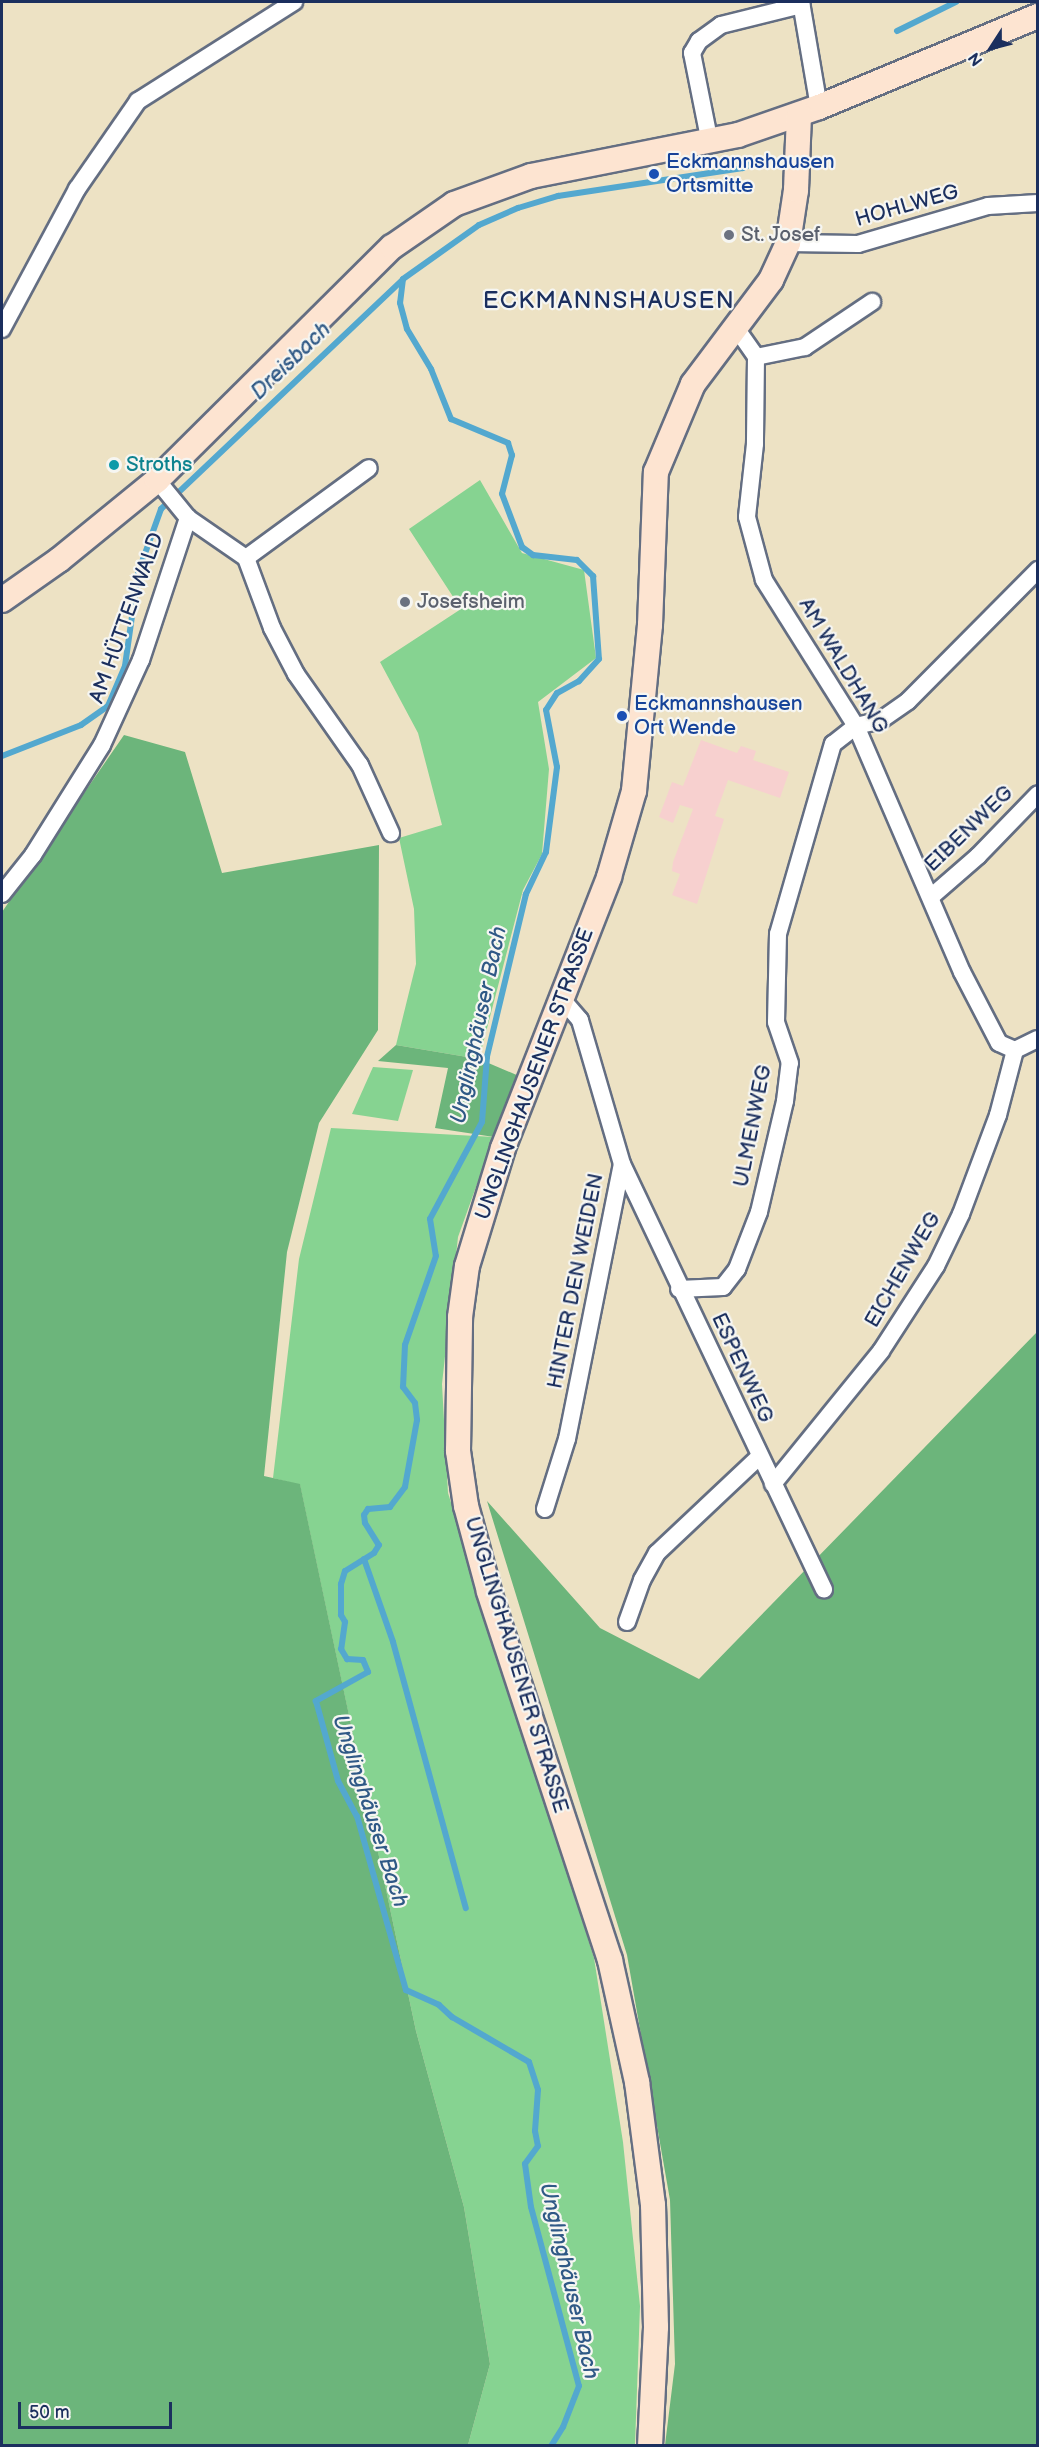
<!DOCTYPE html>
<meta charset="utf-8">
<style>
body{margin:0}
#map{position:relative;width:1039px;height:2447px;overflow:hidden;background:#ede2c4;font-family:"Balsamiq Sans",sans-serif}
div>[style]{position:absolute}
.built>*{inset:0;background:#f7d0cf}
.green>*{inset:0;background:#86d391}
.forest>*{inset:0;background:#6cb57b}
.stream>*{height:6px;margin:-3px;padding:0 3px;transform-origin:3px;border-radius:3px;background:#53a8cf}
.roads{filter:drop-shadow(2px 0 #646e82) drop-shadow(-2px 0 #646e82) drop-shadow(0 2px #646e82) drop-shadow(0 -2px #646e82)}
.street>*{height:16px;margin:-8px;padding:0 8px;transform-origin:8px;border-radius:8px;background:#fff}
.secondary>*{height:24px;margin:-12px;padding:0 12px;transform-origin:12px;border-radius:12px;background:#fde4d1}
.dots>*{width:16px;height:16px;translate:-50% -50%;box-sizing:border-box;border:3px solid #f6f6f2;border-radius:50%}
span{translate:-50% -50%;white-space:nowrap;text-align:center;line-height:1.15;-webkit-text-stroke:4.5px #f6f6f2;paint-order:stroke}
.transit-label{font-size:21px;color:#164399}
.left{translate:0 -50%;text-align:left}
.street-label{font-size:21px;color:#1b2f5e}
.worship-label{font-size:21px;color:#5b616d}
.culture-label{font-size:21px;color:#0d838f}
.water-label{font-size:22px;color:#2f5986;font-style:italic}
.quarter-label{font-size:24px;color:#1b2f5e;letter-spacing:1.5px}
.frame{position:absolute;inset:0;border:3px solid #1b2f5e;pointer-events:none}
.north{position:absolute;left:961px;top:18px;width:60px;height:60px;-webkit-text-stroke:4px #f6f6f2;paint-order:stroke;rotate:234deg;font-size:16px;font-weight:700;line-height:24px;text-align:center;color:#1b2f5e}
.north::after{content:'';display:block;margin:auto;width:21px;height:27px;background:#1b2f5e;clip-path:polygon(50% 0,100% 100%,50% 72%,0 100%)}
.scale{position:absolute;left:18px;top:2402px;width:154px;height:27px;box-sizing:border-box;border:3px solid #1b2f5e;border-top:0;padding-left:8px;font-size:18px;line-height:21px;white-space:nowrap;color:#1b2f5e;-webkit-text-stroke:4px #f6f6f2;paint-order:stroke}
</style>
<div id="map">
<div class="built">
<div style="clip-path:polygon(701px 740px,737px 753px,741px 746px,756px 751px,753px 760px,789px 772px,780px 798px,728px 780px,715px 816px,724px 819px,697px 904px,672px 895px,680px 874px,672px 871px,673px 862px,693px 809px,680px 805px,673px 823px,659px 817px,672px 782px,683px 786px)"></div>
</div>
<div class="green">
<div style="clip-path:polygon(480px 480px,522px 553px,584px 570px,596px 658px,538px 702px,549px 769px,542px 854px,523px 890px,479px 1059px,396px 1045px,416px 964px,414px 909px,399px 838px,442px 825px,418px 733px,380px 662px,461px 609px,409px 529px)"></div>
<div style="clip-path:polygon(373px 1067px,413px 1070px,398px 1121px,352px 1114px)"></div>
<div style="clip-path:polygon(331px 1128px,494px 1137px,458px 1237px,442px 1384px,448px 1493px,594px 1958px,623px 2142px,640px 2306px,635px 2445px,468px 2445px,490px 2364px,464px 2207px,416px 2031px,300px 1485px,273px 1478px,299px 1259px)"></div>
</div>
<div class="forest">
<div style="clip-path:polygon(124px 735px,185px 752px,222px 873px,379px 845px,378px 1030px,319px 1123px,287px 1252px,264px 1476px,300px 1484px,416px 2031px,464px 2207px,490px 2364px,468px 2445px,2px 2446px,2px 912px)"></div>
<div style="clip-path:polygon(396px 1045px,479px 1059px,519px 1076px,494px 1137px,435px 1128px,448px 1068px,378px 1061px)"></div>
<div style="clip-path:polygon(1037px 1332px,1037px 2445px,665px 2445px,675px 2364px,670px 2200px,627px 1955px,487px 1501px,600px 1628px,699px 1679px)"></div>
</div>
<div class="stream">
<div style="left:897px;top:31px;width:66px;rotate:-26.2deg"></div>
<div style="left:403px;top:279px;width:24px;rotate:97deg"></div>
<div style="left:400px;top:303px;width:27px;rotate:75deg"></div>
<div style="left:407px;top:329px;width:47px;rotate:59deg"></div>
<div style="left:431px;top:369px;width:54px;rotate:68.2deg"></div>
<div style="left:451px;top:419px;width:62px;rotate:22.8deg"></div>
<div style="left:508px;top:443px;width:13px;rotate:72deg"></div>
<div style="left:512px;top:455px;width:40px;rotate:104.4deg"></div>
<div style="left:502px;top:494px;width:57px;rotate:69.3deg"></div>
<div style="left:522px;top:547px;width:14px;rotate:36deg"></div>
<div style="left:533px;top:555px;width:44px;rotate:6.5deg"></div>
<div style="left:577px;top:560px;width:23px;rotate:45deg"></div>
<div style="left:593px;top:576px;width:83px;rotate:85.9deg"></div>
<div style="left:599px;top:659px;width:30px;rotate:132deg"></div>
<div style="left:579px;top:681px;width:25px;rotate:151deg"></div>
<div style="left:557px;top:693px;width:20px;rotate:123deg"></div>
<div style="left:546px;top:710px;width:58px;rotate:79.1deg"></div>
<div style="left:557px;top:767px;width:86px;rotate:97.4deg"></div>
<div style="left:546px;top:852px;width:47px;rotate:115.5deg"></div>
<div style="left:526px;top:894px;width:168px;rotate:103.5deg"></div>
<div style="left:487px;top:1057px;width:65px;rotate:94.4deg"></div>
<div style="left:482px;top:1122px;width:110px;rotate:118.2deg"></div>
<div style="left:430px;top:1219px;width:37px;rotate:81deg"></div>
<div style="left:436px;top:1256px;width:94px;rotate:109.2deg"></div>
<div style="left:405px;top:1345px;width:42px;rotate:92.7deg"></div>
<div style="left:403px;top:1387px;width:20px;rotate:53deg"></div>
<div style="left:415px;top:1403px;width:17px;rotate:83deg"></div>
<div style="left:417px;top:1420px;width:68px;rotate:100.2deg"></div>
<div style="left:405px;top:1487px;width:25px;rotate:127deg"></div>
<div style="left:390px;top:1507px;width:22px;rotate:175deg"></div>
<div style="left:368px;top:1509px;width:7px;rotate:124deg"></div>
<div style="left:364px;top:1515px;width:8px;rotate:83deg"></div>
<div style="left:365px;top:1523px;width:26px;rotate:58deg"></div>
<div style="left:379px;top:1545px;width:9px;rotate:122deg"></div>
<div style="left:374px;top:1553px;width:34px;rotate:148deg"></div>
<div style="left:345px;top:1571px;width:14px;rotate:107deg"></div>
<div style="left:341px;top:1584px;width:31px;rotate:90deg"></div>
<div style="left:341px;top:1615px;width:8px;rotate:60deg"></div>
<div style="left:345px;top:1622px;width:27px;rotate:98deg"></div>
<div style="left:341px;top:1649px;width:12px;rotate:59deg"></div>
<div style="left:347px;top:1659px;width:16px;rotate:4deg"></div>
<div style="left:363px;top:1660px;width:13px;rotate:67deg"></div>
<div style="left:368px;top:1672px;width:60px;rotate:150.9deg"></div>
<div style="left:316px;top:1701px;width:83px;rotate:74.6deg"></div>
<div style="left:338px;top:1781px;width:40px;rotate:62deg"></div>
<div style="left:357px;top:1816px;width:181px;rotate:74.3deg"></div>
<div style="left:406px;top:1990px;width:36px;rotate:24deg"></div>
<div style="left:439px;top:2005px;width:18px;rotate:43deg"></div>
<div style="left:452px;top:2017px;width:89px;rotate:30.3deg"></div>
<div style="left:529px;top:2062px;width:29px;rotate:72deg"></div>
<div style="left:538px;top:2090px;width:41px;rotate:94.2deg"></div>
<div style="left:535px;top:2131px;width:15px;rotate:79deg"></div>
<div style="left:538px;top:2146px;width:22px;rotate:126deg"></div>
<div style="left:525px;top:2164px;width:43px;rotate:82.1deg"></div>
<div style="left:531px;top:2207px;width:185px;rotate:75deg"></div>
<div style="left:579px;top:2386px;width:44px;rotate:111.3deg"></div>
<div style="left:563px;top:2427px;width:22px;rotate:122deg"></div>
<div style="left:2px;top:756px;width:85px;rotate:-21.4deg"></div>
<div style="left:81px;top:725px;width:33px;rotate:-35deg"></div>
<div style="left:108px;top:706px;width:43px;rotate:-67deg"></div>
<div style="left:125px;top:666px;width:94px;rotate:-82deg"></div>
<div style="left:138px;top:573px;width:68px;rotate:-70.2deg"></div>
<div style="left:161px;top:509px;width:334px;rotate:-43.5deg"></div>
<div style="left:403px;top:279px;width:93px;rotate:-35.4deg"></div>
<div style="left:479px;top:225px;width:43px;rotate:-23.6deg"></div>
<div style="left:518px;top:208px;width:42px;rotate:-16.7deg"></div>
<div style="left:558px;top:196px;width:187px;rotate:-8.6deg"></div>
<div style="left:743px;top:168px;width:17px;rotate:-28deg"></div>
<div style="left:364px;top:1559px;width:88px;rotate:70.7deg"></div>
<div style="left:393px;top:1642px;width:276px;rotate:74.7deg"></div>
</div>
<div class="roads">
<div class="street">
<div style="left:801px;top:2px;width:107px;rotate:80.3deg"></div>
<div style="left:710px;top:143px;width:92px;rotate:-101.3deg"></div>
<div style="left:692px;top:53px;width:14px;rotate:-60deg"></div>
<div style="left:699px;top:41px;width:27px;rotate:-36deg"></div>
<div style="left:721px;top:25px;width:83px;rotate:-13.9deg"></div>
<div style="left:788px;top:243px;width:70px;rotate:0.8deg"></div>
<div style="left:858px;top:244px;width:135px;rotate:-16.3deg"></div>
<div style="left:988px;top:206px;width:50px;rotate:-3.4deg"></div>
<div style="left:736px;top:328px;width:35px;rotate:55deg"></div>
<div style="left:756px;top:357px;width:87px;rotate:90.7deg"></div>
<div style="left:755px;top:444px;width:73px;rotate:96.3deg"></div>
<div style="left:747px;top:517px;width:65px;rotate:74.9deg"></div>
<div style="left:764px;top:580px;width:173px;rotate:57.8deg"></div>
<div style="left:856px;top:726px;width:268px;rotate:66.7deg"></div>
<div style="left:962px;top:972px;width:80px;rotate:62.5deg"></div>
<div style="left:999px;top:1043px;width:17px;rotate:24deg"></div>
<div style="left:1015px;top:1050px;width:25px;rotate:-26deg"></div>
<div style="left:2px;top:329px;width:159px;rotate:-61.8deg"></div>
<div style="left:77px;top:189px;width:107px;rotate:-55.3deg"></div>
<div style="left:138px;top:101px;width:185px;rotate:-32.4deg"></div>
<div style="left:756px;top:357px;width:50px;rotate:-11.5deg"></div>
<div style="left:805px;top:347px;width:81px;rotate:-33.9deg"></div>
<div style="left:157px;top:480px;width:49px;rotate:50.8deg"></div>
<div style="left:188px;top:518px;width:70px;rotate:34.6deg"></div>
<div style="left:246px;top:558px;width:75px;rotate:69.6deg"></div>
<div style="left:272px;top:628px;width:52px;rotate:62.4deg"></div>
<div style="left:296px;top:674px;width:111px;rotate:54.9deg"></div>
<div style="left:360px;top:765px;width:75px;rotate:65.5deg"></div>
<div style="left:246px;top:558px;width:152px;rotate:-36.2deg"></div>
<div style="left:2px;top:894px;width:50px;rotate:-51.5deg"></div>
<div style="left:33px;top:855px;width:130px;rotate:-57.9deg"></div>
<div style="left:102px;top:745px;width:94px;rotate:-65.4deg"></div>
<div style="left:141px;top:660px;width:150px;rotate:-71.7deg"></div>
<div style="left:932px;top:896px;width:61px;rotate:-41deg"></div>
<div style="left:978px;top:856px;width:86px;rotate:-45.9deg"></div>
<div style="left:622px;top:1164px;width:471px;rotate:64.6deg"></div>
<div style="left:679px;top:1289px;width:44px;rotate:-2.6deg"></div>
<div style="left:723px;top:1287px;width:23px;rotate:-52deg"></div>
<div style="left:737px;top:1269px;width:61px;rotate:-68.9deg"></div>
<div style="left:759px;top:1212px;width:114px;rotate:-76.8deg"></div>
<div style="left:785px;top:1101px;width:38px;rotate:-83deg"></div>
<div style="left:790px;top:1063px;width:43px;rotate:-108.9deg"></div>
<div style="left:776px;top:1022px;width:88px;rotate:-88.7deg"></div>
<div style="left:778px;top:934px;width:198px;rotate:-73.9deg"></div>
<div style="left:833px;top:744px;width:29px;rotate:-38deg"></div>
<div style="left:856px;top:726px;width:26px;rotate:-13deg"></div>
<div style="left:881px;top:720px;width:33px;rotate:-35deg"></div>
<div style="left:908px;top:701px;width:185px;rotate:-45.2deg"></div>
<div style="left:773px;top:1484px;width:171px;rotate:-50.9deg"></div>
<div style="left:881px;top:1351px;width:101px;rotate:-57.1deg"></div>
<div style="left:936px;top:1266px;width:58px;rotate:-64.3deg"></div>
<div style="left:961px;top:1214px;width:106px;rotate:-69.5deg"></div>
<div style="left:998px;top:1115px;width:67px;rotate:-75.3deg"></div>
<div style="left:545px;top:1509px;width:73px;rotate:-72.6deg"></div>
<div style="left:567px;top:1439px;width:280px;rotate:-78.7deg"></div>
<div style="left:622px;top:1164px;width:150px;rotate:-106.3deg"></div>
<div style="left:580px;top:1020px;width:29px;rotate:-131deg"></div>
<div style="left:627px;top:1622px;width:45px;rotate:-70.3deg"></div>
<div style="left:642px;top:1580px;width:31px;rotate:-61deg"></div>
<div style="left:657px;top:1553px;width:140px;rotate:-43.3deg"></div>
</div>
<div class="secondary">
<div style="left:2px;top:600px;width:70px;rotate:-35.1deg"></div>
<div style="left:59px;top:560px;width:127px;rotate:-39.2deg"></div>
<div style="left:157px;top:480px;width:331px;rotate:-44.8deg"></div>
<div style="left:392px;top:247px;width:75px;rotate:-34.7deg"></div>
<div style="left:454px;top:204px;width:82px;rotate:-20deg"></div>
<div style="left:531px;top:176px;width:211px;rotate:-11.2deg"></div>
<div style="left:738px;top:135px;width:86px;rotate:-19.1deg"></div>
<div style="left:819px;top:107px;width:237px;rotate:-22.6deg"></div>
<div style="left:650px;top:2446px;width:119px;rotate:-87.1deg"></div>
<div style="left:656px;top:2327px;width:122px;rotate:-91.4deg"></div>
<div style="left:653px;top:2205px;width:124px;rotate:-97.4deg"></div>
<div style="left:637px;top:2082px;width:125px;rotate:-102.5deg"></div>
<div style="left:610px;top:1960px;width:388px;rotate:-108.2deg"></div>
<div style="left:489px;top:1591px;width:88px;rotate:-105.1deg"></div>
<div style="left:466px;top:1506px;width:56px;rotate:-98.3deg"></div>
<div style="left:458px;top:1451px;width:134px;rotate:-89.1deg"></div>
<div style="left:460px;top:1317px;width:51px;rotate:-82.2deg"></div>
<div style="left:467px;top:1266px;width:123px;rotate:-73deg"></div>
<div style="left:503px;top:1148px;width:291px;rotate:-68.6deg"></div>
<div style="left:609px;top:877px;width:90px;rotate:-73.8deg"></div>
<div style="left:634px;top:791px;width:167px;rotate:-84.5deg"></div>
<div style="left:650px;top:625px;width:153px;rotate:-87.8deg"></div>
<div style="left:656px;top:472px;width:95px;rotate:-67.2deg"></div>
<div style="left:693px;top:384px;width:130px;rotate:-53.1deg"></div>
<div style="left:771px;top:280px;width:41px;rotate:-65.3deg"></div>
<div style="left:788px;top:243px;width:54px;rotate:-81.4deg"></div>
<div style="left:796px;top:190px;width:75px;rotate:-87.7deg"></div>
</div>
</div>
<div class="dots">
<div style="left:654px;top:174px;background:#1a4fb4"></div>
<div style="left:729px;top:235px;background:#6b7280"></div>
<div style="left:114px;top:465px;background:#0f9aa8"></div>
<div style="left:405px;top:602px;background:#6b7280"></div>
<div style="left:622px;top:716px;background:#1a4fb4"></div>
</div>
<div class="transit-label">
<span class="left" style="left:666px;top:174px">Eckmannshausen<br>Ortsmitte</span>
<span class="left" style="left:634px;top:716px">Eckmannshausen<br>Ort Wende</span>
</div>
<div class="street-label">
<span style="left:907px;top:206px;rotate:-16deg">HOHLWEG</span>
<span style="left:127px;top:618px;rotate:-70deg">AM HÜTTENWALD</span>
<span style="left:843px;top:666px;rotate:59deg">AM WALDHANG</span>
<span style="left:969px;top:829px;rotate:-44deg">EIBENWEG</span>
<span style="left:535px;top:1074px;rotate:-70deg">UNGLINGHAUSENER STRASSE</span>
<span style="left:753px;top:1126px;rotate:-79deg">ULMENWEG</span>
<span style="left:903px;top:1270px;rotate:-60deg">EICHENWEG</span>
<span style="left:576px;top:1281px;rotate:-79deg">HINTER DEN WEIDEN</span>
<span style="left:742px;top:1368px;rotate:65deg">ESPENWEG</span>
<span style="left:516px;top:1665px;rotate:73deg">UNGLINGHAUSENER STRASSE</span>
</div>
<div class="worship-label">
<span class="left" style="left:741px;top:235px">St. Josef</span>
<span class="left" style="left:417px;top:602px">Josefsheim</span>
</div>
<div class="culture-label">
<span class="left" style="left:126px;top:465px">Stroths</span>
</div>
<div class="water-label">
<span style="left:291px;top:361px;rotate:-44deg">Dreisbach</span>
<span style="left:479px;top:1025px;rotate:-78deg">Unglinghäuser Bach</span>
<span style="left:370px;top:1811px;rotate:72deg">Unglinghäuser Bach</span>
<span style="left:569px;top:2281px;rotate:77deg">Unglinghäuser Bach</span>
</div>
<div class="quarter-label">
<span style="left:609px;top:301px">ECKMANNSHAUSEN</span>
</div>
<div class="frame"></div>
<div class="north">N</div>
<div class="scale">50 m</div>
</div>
